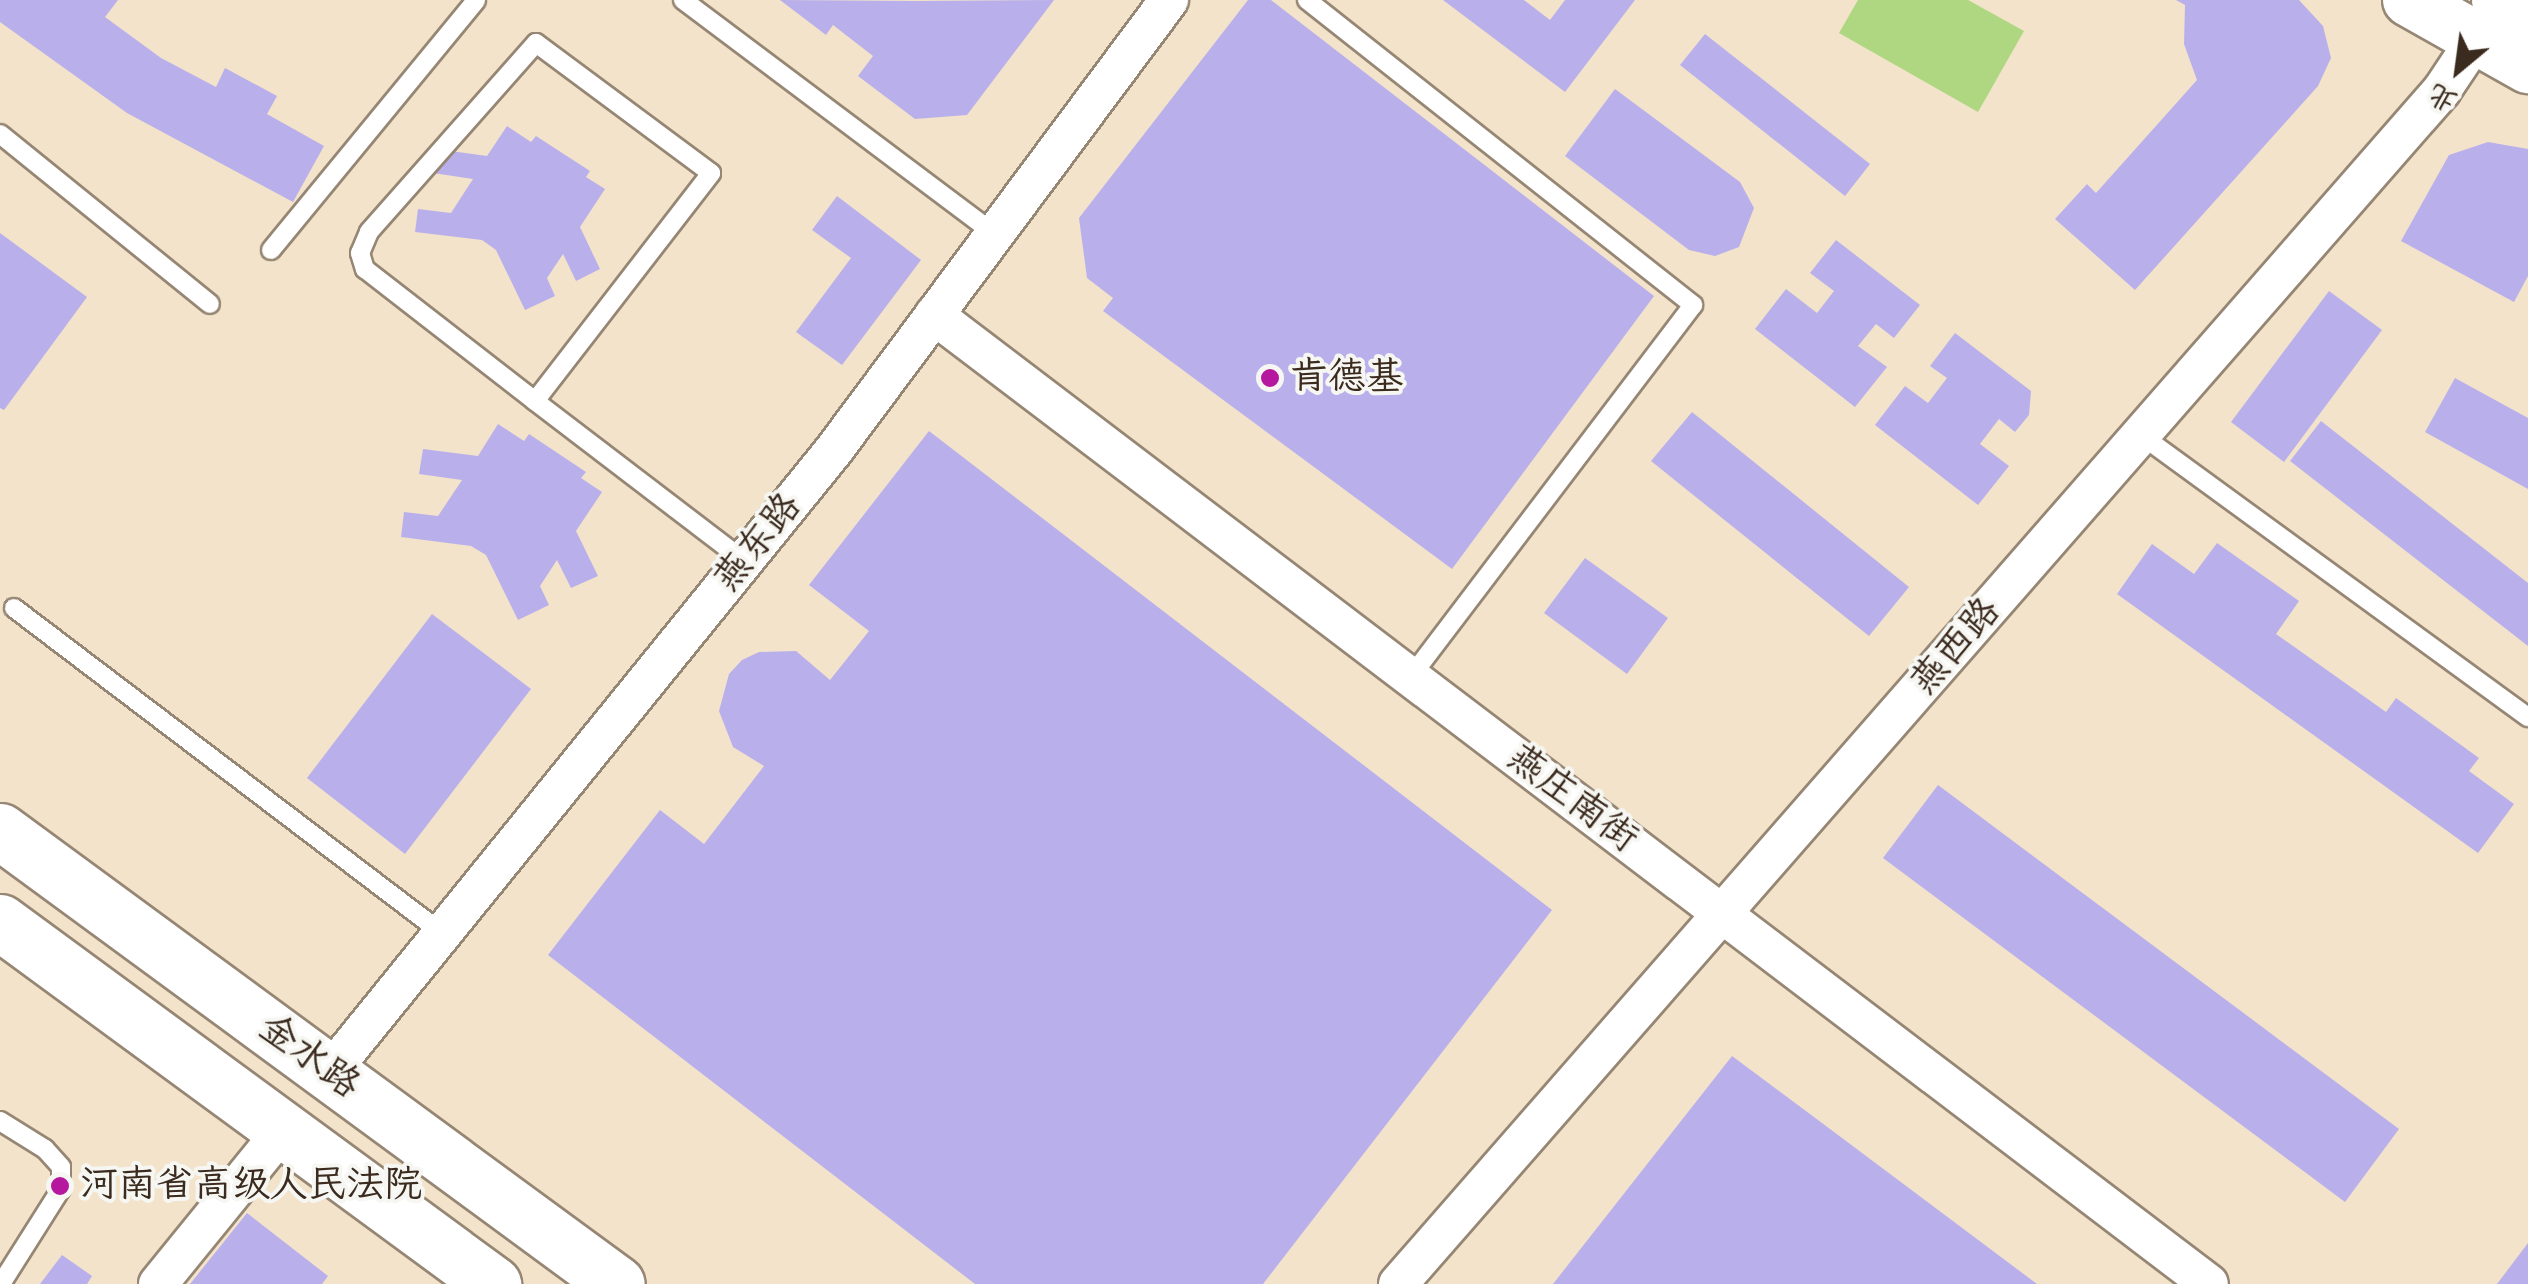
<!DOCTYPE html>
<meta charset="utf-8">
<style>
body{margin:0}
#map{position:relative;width:2528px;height:1284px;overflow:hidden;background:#f2e3ca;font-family:Mynerve,"LXGW WenKai TC",sans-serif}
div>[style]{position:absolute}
.green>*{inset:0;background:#afd781}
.building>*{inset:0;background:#b9b0eb}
.roads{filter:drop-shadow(2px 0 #968674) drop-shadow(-2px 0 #968674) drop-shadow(0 2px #968674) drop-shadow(0 -2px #968674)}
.lane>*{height:18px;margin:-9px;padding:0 9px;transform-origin:9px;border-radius:9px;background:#fff}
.street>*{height:38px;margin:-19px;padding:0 19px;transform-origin:19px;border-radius:19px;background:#fff}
.secondary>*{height:52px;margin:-26px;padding:0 26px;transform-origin:26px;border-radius:26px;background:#fff}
.primary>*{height:55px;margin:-27.5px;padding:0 27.5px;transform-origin:27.5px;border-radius:27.5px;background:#fff}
.dots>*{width:28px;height:28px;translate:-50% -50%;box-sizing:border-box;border:5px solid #f6f6f2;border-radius:50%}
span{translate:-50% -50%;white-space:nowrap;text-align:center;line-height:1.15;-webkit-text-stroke:8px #f6f6f2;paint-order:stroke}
.poi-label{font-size:38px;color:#3b2a1e}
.left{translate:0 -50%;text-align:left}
.street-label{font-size:38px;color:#3b2a1e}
.north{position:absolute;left:2408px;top:20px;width:100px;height:100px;-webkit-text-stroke:8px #f6f6f2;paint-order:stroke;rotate:209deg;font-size:28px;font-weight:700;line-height:40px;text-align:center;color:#3b2a1e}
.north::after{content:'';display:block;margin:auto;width:35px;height:45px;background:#3b2a1e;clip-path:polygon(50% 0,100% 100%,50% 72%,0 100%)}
</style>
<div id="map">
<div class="green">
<div style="clip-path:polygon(1858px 0,1968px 0,2024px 31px,1978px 112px,1839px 33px)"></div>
</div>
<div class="building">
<div style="clip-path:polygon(0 0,118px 0,105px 17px,161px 58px,216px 87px,225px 68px,277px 96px,267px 114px,324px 146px,293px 202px,127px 113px,0 22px)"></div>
<div style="clip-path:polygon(780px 0,914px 1px,1054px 0,967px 115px,915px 119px,858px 76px,873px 56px,833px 25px,826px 35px)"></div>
<div style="clip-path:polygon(1248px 0,1271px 0,1654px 296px,1452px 569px,1103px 311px,1113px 298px,1087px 278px,1079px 218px)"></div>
<div style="clip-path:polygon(1443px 0,1524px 0,1550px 20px,1565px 0,1635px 0,1565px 92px)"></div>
<div style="clip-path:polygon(2176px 0,2299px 0,2323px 26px,2331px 58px,2318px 86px,2135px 290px,2055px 219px,2087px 184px,2096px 193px,2197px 80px,2184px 44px,2185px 5px)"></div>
<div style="clip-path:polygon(1705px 34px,1870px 164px,1845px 196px,1680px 65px)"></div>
<div style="clip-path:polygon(1615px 89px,1740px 182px,1754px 208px,1739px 247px,1715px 256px,1689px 250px,1565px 156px)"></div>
<div style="clip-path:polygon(507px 126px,531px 142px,536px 136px,590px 171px,586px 177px,605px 189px,580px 227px,600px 269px,576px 281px,563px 254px,547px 278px,555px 296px,525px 310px,496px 250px,482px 240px,415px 232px,418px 209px,451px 213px,473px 179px,433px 173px,436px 149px,487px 156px)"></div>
<div style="clip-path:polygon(2488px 142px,2528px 149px,2528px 276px,2514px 302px,2401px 241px,2449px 155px)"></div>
<div style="clip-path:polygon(837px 196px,921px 260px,842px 365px,796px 332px,851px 258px,812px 230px)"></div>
<div style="clip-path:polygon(0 233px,87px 297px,4px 410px,0 408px)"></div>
<div style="clip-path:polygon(1836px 240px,1920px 305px,1894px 338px,1876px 324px,1858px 346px,1887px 367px,1855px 407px,1755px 329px,1786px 289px,1817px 313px,1834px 291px,1810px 273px)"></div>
<div style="clip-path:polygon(2329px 291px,2382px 330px,2284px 462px,2231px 422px)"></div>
<div style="clip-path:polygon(1955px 333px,2031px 391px,2029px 415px,2015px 432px,1999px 419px,1980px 444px,2009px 466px,1978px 505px,1875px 425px,1905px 386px,1928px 403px,1947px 378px,1930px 366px)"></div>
<div style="clip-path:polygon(2455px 378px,2528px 418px,2528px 489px,2425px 432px)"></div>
<div style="clip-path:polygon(1692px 412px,1909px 587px,1869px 636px,1651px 461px)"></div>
<div style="clip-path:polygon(2321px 421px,2528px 583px,2528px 646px,2290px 461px)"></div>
<div style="clip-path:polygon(498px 424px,524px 441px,529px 434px,586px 472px,581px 478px,602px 492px,576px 531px,598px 576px,571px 588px,557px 560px,540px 586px,549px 605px,518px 620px,486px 555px,471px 546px,401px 537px,404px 512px,438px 516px,462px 480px,419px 474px,423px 449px,478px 456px)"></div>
<div style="clip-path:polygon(929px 431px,1552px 910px,1263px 1284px,975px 1284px,548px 955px,660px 810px,704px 844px,764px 766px,733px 747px,719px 711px,729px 674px,742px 660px,759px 652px,796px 651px,830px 680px,869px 631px,809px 585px)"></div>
<div style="clip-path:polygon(2217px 543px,2299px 601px,2276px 634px,2386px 712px,2396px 698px,2479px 758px,2469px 771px,2514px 804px,2478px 853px,2117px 594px,2152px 544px,2194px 574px)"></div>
<div style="clip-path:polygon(1585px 558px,1668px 618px,1627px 674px,1544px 613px)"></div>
<div style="clip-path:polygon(432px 614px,531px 689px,405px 854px,307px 778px)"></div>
<div style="clip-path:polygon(1938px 785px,2399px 1129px,2345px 1202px,1883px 858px)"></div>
<div style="clip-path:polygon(1732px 1056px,1822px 1123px,2037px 1284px,1553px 1284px)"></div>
<div style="clip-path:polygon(247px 1213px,328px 1276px,322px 1284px,190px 1284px)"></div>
<div style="clip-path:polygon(2528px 1243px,2528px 1284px,2497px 1284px)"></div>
<div style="clip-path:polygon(62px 1255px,92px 1276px,87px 1284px,40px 1284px)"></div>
</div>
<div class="roads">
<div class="lane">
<div style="left:683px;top:0;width:390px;rotate:36.9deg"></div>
<div style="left:1307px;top:0;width:492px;rotate:38.3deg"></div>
<div style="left:1693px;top:305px;width:467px;rotate:127.2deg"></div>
<div style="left:0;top:134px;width:270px;rotate:39deg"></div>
<div style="left:271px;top:250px;width:323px;rotate:-50.6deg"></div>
<div style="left:535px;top:401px;width:288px;rotate:-52.3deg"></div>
<div style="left:711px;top:173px;width:218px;rotate:-143.4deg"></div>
<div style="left:536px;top:43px;width:252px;rotate:131.5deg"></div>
<div style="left:369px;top:232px;width:23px;rotate:113deg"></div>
<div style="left:360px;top:253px;width:17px;rotate:73deg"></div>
<div style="left:365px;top:269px;width:215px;rotate:37.8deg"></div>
<div style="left:535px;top:401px;width:263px;rotate:37.4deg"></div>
<div style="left:2141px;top:435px;width:479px;rotate:36.1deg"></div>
<div style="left:14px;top:608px;width:537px;rotate:37.21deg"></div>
<div style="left:0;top:1121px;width:53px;rotate:31.9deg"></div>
<div style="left:45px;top:1149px;width:24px;rotate:48deg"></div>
<div style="left:61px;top:1167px;width:22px;rotate:90deg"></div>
<div style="left:61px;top:1189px;width:112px;rotate:122.3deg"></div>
</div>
<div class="street">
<div style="left:934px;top:315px;width:1601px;rotate:37.23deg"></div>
<div style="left:330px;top:1072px;width:801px;rotate:-50.98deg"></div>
<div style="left:834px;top:450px;width:561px;rotate:-53.33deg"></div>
<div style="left:158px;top:1284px;width:198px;rotate:-50.9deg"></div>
<div style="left:1398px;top:1284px;width:1586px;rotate:-48.83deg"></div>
<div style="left:2442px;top:90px;width:87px;rotate:-56.3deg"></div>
</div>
<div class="secondary">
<div style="left:2409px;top:0;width:137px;rotate:29.4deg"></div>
<div style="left:2498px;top:0;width:34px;rotate:28deg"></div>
</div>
<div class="primary">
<div style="left:0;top:831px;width:765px;rotate:36.29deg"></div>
<div style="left:0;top:922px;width:612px;rotate:36.29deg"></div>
</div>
</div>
<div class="dots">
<div style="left:1270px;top:378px;background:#b5179e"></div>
<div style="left:60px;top:1186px;background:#b5179e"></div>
</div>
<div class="poi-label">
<span class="left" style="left:1290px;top:378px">肯德基</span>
<span class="left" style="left:80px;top:1186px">河南省高级人民法院</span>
</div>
<div class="street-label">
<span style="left:758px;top:543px;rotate:-51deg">燕东路</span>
<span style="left:1956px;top:647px;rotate:-49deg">燕西路</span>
<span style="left:1572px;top:799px;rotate:37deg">燕庄南街</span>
<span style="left:309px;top:1057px;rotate:36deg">金水路</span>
</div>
<div class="north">北</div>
</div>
